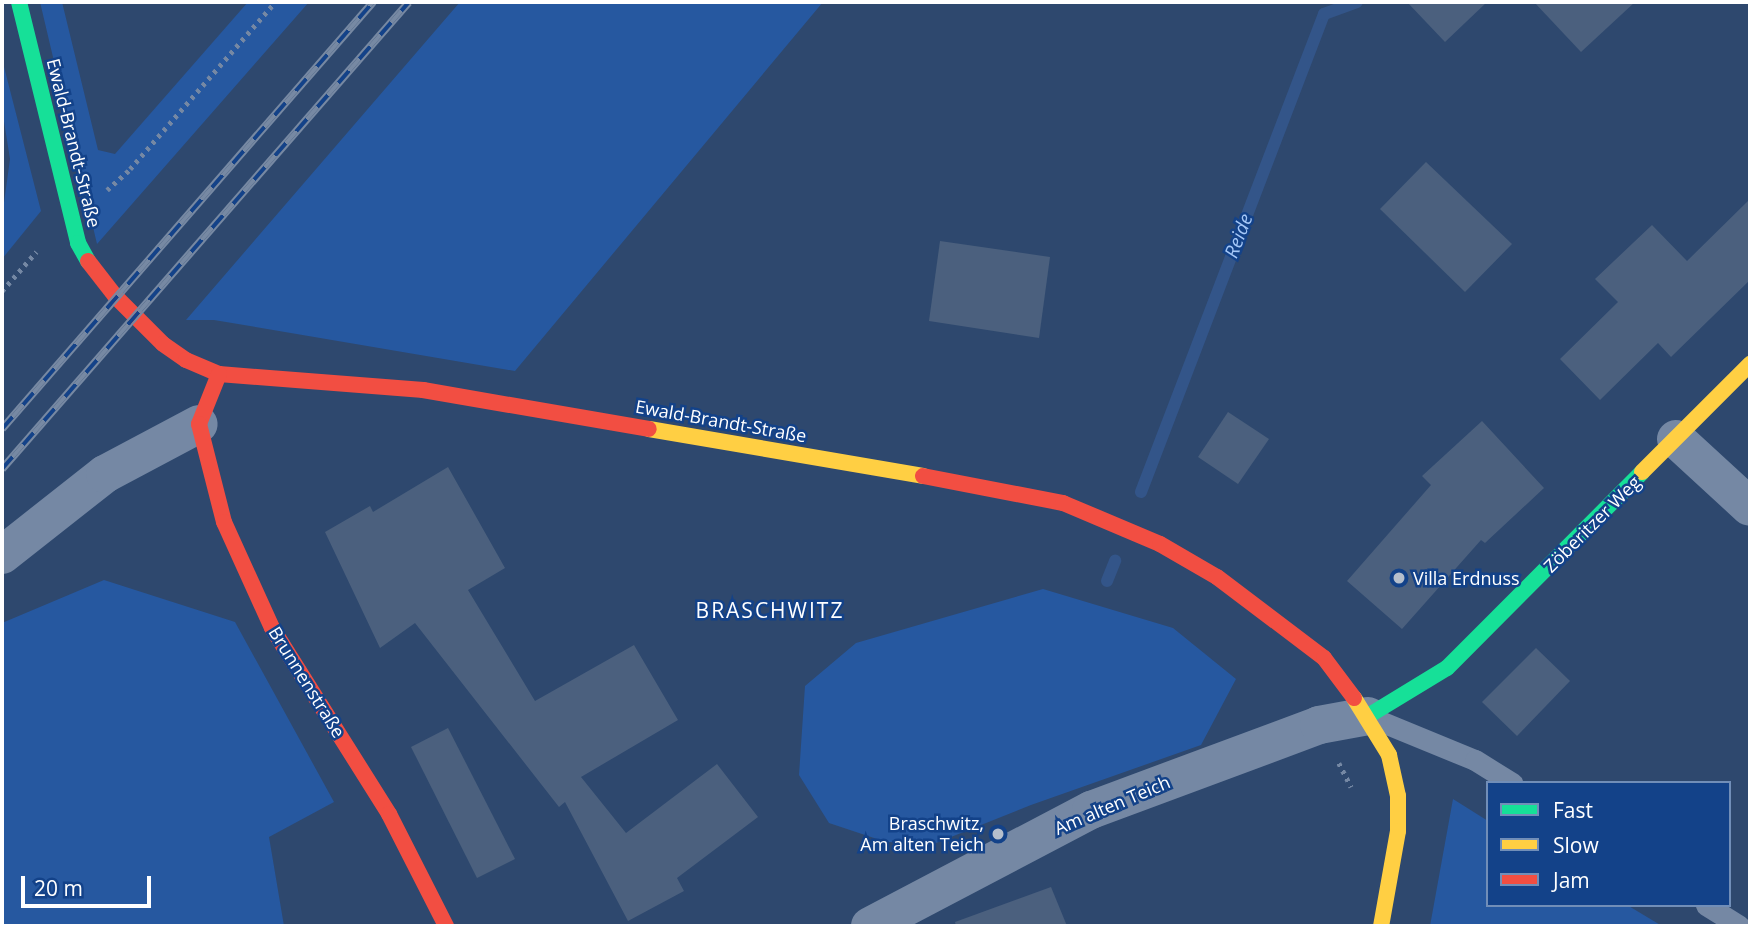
<!DOCTYPE html>
<meta charset="utf-8">
<style>
body{margin:0}
#map{position:relative;width:1752px;height:928px;overflow:hidden;background:#2e486e;font-family:"Open Sans",sans-serif}
div>[style]{position:absolute}
.green>*{inset:0;background:#2658a0}
.stream>*{height:12px;margin:-6px;padding:0 6px;transform-origin:6px;border-radius:6px;background:#335589}
.building>*{inset:0;background:#4b607e}
.path>*{height:4.5px;margin-top:-2.25px;transform-origin:0;background:repeating-linear-gradient(90deg,#7588a4 0 3.5px,transparent 0 8.5px)}
.lane>*{height:21px;margin:-10.5px;padding:0 10.5px;transform-origin:10.5px;border-radius:10.5px;background:#7588a4}
.street>*{height:38px;margin:-19px;padding:0 19px;transform-origin:19px;border-radius:19px;background:#7588a4}
.fast>*{height:16px;margin:-8px;padding:0 8px;transform-origin:8px;border-radius:8px;background:#16e098}
.slow>*{height:16px;margin:-8px;padding:0 8px;transform-origin:8px;border-radius:8px;background:#ffcf43}
.jam>*{height:16px;margin:-8px;padding:0 8px;transform-origin:8px;border-radius:8px;background:#f24e42}
.rail>*{height:8px;margin-top:-4px;transform-origin:0;background:repeating-linear-gradient(90deg,#134289 0 16px,#7789a3 0 32px);box-sizing:border-box;border-block:2px solid #7789a3}
.dots>*{width:19px;height:19px;translate:-50% -50%;box-sizing:border-box;border:4px solid #134289;border-radius:50%}
span{translate:-50% -50%;white-space:nowrap;text-align:center;line-height:1.15;-webkit-text-stroke:5px #134289;paint-order:stroke}
.street-label{font-size:18px;color:#fff}
.poi-label{font-size:18px;color:#fff}
.left{translate:0 -50%;text-align:left}
.right{translate:-100% -50%;text-align:right}
.water-label{font-size:19px;color:#a5c7f7;font-style:italic}
.quarter-label{font-size:21px;color:#fff;letter-spacing:2px}
.frame{position:absolute;inset:0;border:4px solid #fff;pointer-events:none}
.legend{position:absolute;left:1486px;top:781px;width:245px;height:126px;box-sizing:border-box;background:#134289;border:2px solid #718eb8;margin:0;padding:9px 12px;list-style:none;font-size:21px;color:#fff}
.legend li{display:flex;align-items:center;gap:14px;height:35px}
.legend b{width:35px;border:2px solid #718eb8}
.scale{position:absolute;left:21px;top:876px;width:130px;height:32px;box-sizing:border-box;border:4px solid #fff;border-top:0;padding-left:9px;font-size:21px;line-height:24px;white-space:nowrap;color:#fff;-webkit-text-stroke:5px #134289;paint-order:stroke}
</style>
<div id="map">
<div class="green">
<div style="clip-path:polygon(40px 2px,62px 2px,98px 150px,115px 154px,248px 2px,309px 2px,97px 244px)"></div>
<div style="clip-path:polygon(460px 2px,823px 2px,515px 371px,214px 320px,186px 320px)"></div>
<div style="clip-path:polygon(2px 59px,41px 211px,2px 259px,2px 217px,10px 159px,2px 109px)"></div>
<div style="clip-path:polygon(104px 580px,235px 622px,334px 802px,269px 837px,284px 926px,2px 926px,2px 623px)"></div>
<div style="clip-path:polygon(1043px 589px,1173px 628px,1236px 679px,1201px 745px,1031px 805px,936px 843px,886px 842px,829px 823px,799px 775px,805px 686px,856px 643px)"></div>
<div style="clip-path:polygon(1453px 799px,1488px 821px,1488px 905px,1627px 905px,1662px 926px,1430px 926px)"></div>
</div>
<div class="stream">
<div style="left:1141px;top:492px;width:512px;rotate:-69.05deg"></div>
<div style="left:1324px;top:14px;width:35px;rotate:-20deg"></div>
<div style="left:1107px;top:581px;width:22px;rotate:-68deg"></div>
</div>
<div class="building">
<div style="clip-path:polygon(1407px 2px,1487px 2px,1445px 42px)"></div>
<div style="clip-path:polygon(1534px 2px,1635px 2px,1581px 52px)"></div>
<div style="clip-path:polygon(1426px 162px,1512px 244px,1465px 292px,1380px 209px)"></div>
<div style="clip-path:polygon(1750px 199px,1750px 280px,1671px 357px,1658px 343px,1600px 400px,1560px 359px,1618px 302px,1595px 279px,1652px 225px,1687px 261px)"></div>
<div style="clip-path:polygon(940px 241px,1050px 257px,1039px 338px,929px 321px)"></div>
<div style="clip-path:polygon(1228px 412px,1269px 439px,1238px 484px,1198px 457px)"></div>
<div style="clip-path:polygon(1482px 421px,1544px 488px,1485px 543px,1481px 540px,1402px 629px,1347px 581px,1431px 485px,1422px 476px)"></div>
<div style="clip-path:polygon(448px 467px,505px 568px,468px 590px,535px 701px,634px 645px,678px 720px,581px 777px,626px 833px,717px 764px,758px 817px,677px 878px,684px 891px,628px 921px,565px 802px,559px 807px,415px 623px,380px 648px,325px 532px,370px 506px,373px 512px)"></div>
<div style="clip-path:polygon(1536px 648px,1570px 681px,1517px 736px,1482px 702px)"></div>
<div style="clip-path:polygon(448px 728px,515px 859px,477px 878px,411px 747px)"></div>
<div style="clip-path:polygon(1051px 887px,1067px 926px,956px 926px,955px 922px)"></div>
</div>
<div class="path">
<div style="left:107px;top:190px;width:31px;rotate:-42deg"></div>
<div style="left:130px;top:169px;width:221px;rotate:-49deg"></div>
<div style="left:2px;top:291px;width:52px;rotate:-48.9deg"></div>
<div style="left:1339px;top:763px;width:27px;rotate:63deg"></div>
</div>
<div class="lane">
<div style="left:1370px;top:717px;width:113px;rotate:22.3deg"></div>
<div style="left:1475px;top:760px;width:44px;rotate:31.9deg"></div>
<div style="left:1706px;top:905px;width:39px;rotate:32deg"></div>
</div>
<div class="street">
<div style="left:1676px;top:439px;width:100px;rotate:42.6deg"></div>
<div style="left:2px;top:555px;width:131px;rotate:-38.2deg"></div>
<div style="left:105px;top:474px;width:106px;rotate:-28deg"></div>
<div style="left:870px;top:926px;width:250px;rotate:-27.7deg"></div>
<div style="left:1091px;top:810px;width:243px;rotate:-20.4deg"></div>
<div style="left:1319px;top:725px;width:50px;rotate:-10.4deg"></div>
</div>
<div class="fast">
<div style="left:19px;top:2px;width:248px;rotate:76.2deg"></div>
<div style="left:78px;top:243px;width:21px;rotate:61deg"></div>
<div style="left:1368px;top:716px;width:92px;rotate:-31.3deg"></div>
<div style="left:1447px;top:668px;width:276px;rotate:-45.1deg"></div>
</div>
<div class="slow">
<div style="left:649px;top:429px;width:278px;rotate:9.7deg"></div>
<div style="left:1642px;top:472px;width:153px;rotate:-45deg"></div>
<div style="left:1354px;top:698px;width:67px;rotate:58.4deg"></div>
<div style="left:1389px;top:755px;width:42px;rotate:77.6deg"></div>
<div style="left:1398px;top:796px;width:35px;rotate:90deg"></div>
<div style="left:1398px;top:831px;width:97px;rotate:100.1deg"></div>
</div>
<div class="jam">
<div style="left:88px;top:261px;width:46px;rotate:52.1deg"></div>
<div style="left:116px;top:297px;width:66px;rotate:45deg"></div>
<div style="left:163px;top:344px;width:28px;rotate:35deg"></div>
<div style="left:186px;top:360px;width:36px;rotate:23deg"></div>
<div style="left:219px;top:374px;width:205px;rotate:4.5deg"></div>
<div style="left:423px;top:390px;width:229px;rotate:9.8deg"></div>
<div style="left:219px;top:374px;width:54px;rotate:111.8deg"></div>
<div style="left:199px;top:424px;width:101px;rotate:75.7deg"></div>
<div style="left:224px;top:522px;width:116px;rotate:65.6deg"></div>
<div style="left:272px;top:628px;width:220px;rotate:57.8deg"></div>
<div style="left:389px;top:814px;width:126px;rotate:63deg"></div>
<div style="left:923px;top:476px;width:143px;rotate:10.9deg"></div>
<div style="left:1063px;top:503px;width:105px;rotate:22.9deg"></div>
<div style="left:1160px;top:544px;width:66px;rotate:30.1deg"></div>
<div style="left:1217px;top:577px;width:134px;rotate:37.1deg"></div>
<div style="left:1324px;top:658px;width:50px;rotate:53.1deg"></div>
</div>
<div class="rail">
<div style="left:2px;top:429px;width:566px;rotate:-49.01deg"></div>
<div style="left:2px;top:469px;width:619px;rotate:-48.93deg"></div>
</div>
<div class="dots">
<div style="left:1399px;top:578px;background:#b6bfcc"></div>
<div style="left:998px;top:834px;background:#b6bfcc"></div>
</div>
<div class="street-label">
<span style="left:74px;top:143px;rotate:76deg">Ewald-Brandt-Straße</span>
<span style="left:721px;top:421px;rotate:10deg">Ewald-Brandt-Straße</span>
<span style="left:1592px;top:524px;rotate:-45deg">Zöberitzer Weg</span>
<span style="left:307px;top:682px;rotate:58deg">Brunnenstraße</span>
<span style="left:1112px;top:805px;rotate:-23deg">Am alten Teich</span>
</div>
<div class="poi-label">
<span class="left" style="left:1413px;top:578px">Villa Erdnuss</span>
<span class="right" style="left:984px;top:834px">Braschwitz,<br>Am alten Teich</span>
</div>
<div class="water-label">
<span style="left:1239px;top:236px;rotate:-69deg">Reide</span>
</div>
<div class="quarter-label">
<span style="left:770px;top:610px">BRASCHWITZ</span>
</div>
<div class="frame"></div>
<ul class="legend">
<li><b style="height:9px;background:#16e098"></b>Fast</li>
<li><b style="height:9px;background:#ffcf43"></b>Slow</li>
<li><b style="height:9px;background:#f24e42"></b>Jam</li>
</ul>
<div class="scale">20 m</div>
</div>
